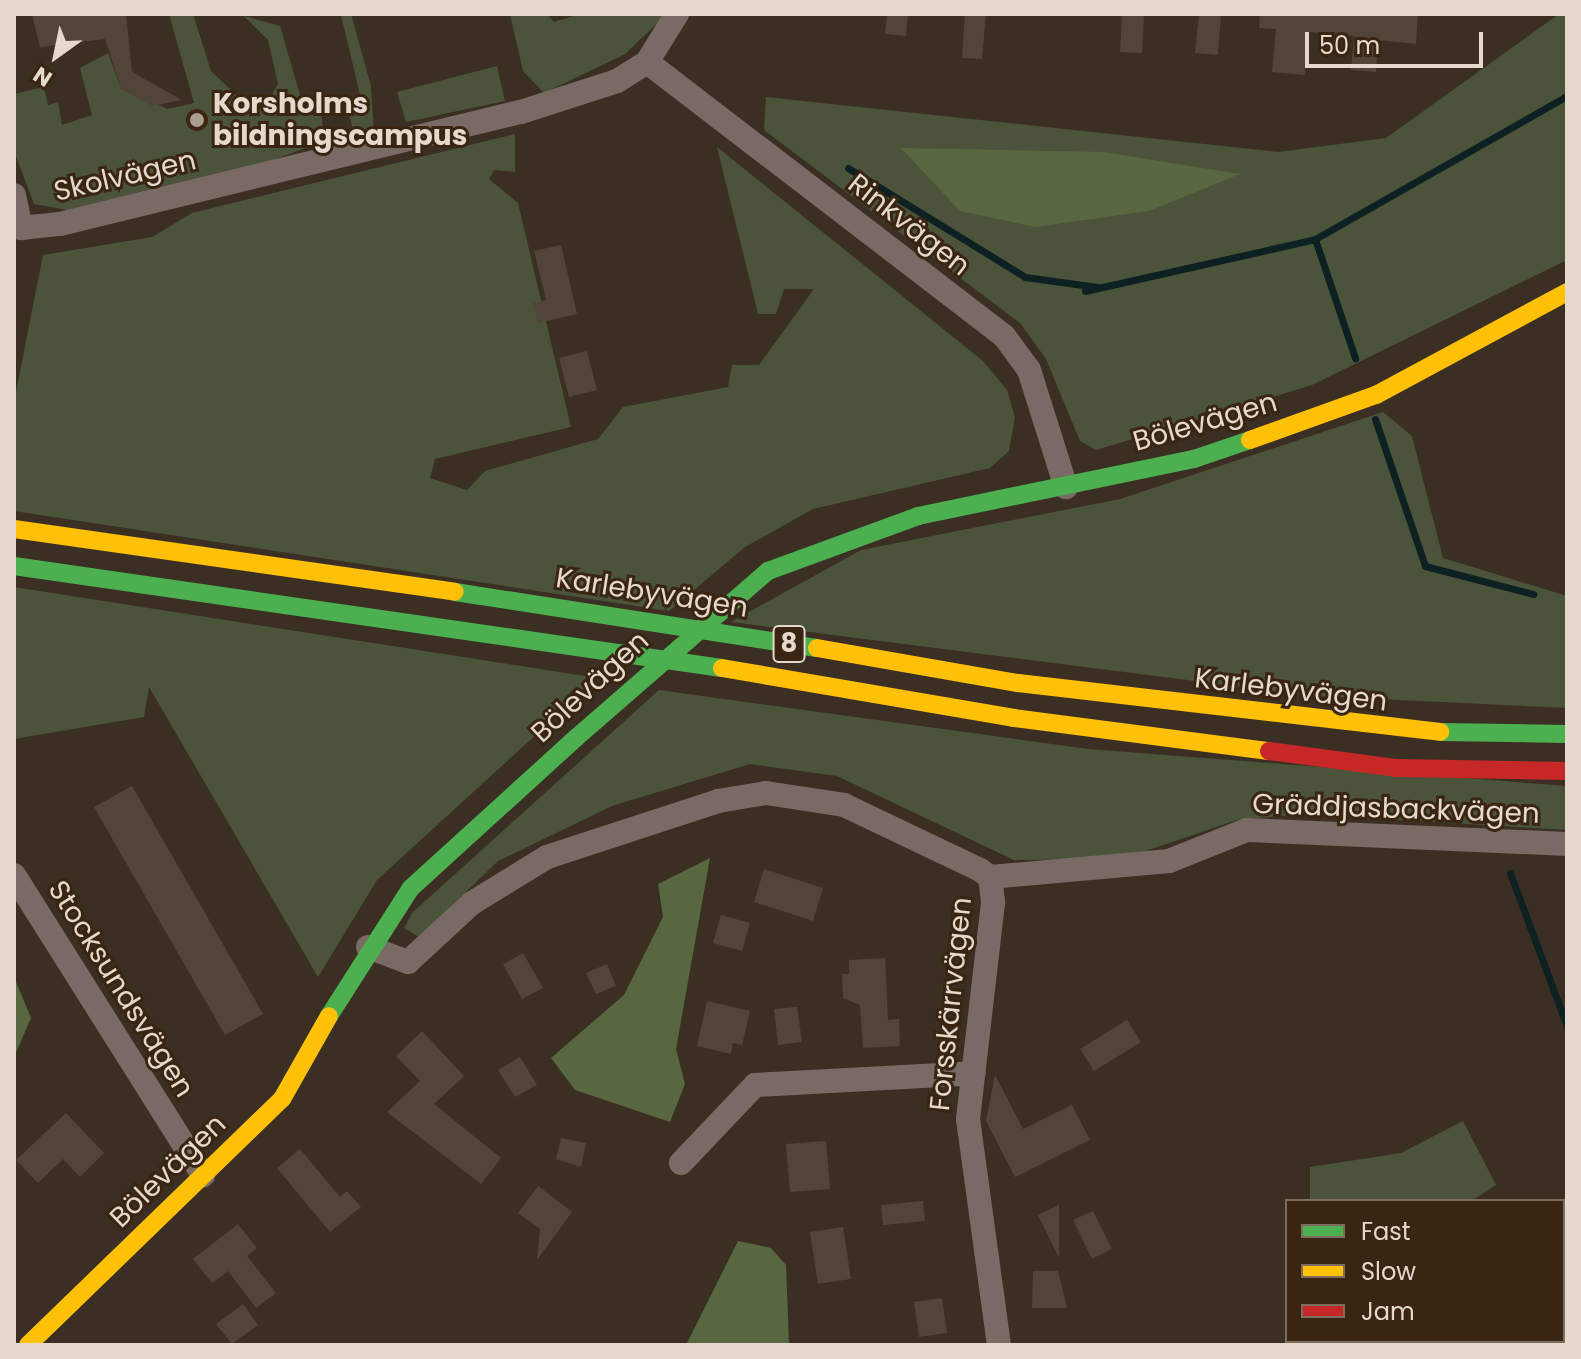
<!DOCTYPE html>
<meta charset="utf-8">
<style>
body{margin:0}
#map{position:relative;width:1581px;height:1359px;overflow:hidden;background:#3b2f24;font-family:Poppins,sans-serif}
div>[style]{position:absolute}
.green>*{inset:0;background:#4b533b}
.forest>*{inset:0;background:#58673f}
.stream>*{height:7px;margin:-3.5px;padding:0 3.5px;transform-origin:3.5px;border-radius:3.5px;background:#0e2122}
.building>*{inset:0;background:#514539}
.street>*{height:24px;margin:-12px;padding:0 12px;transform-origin:12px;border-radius:12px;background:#796a65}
.fast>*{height:18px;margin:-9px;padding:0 9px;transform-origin:9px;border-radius:9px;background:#4caf50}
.slow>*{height:18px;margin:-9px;padding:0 9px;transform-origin:9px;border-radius:9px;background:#ffc107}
.jam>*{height:18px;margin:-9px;padding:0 9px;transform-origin:9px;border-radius:9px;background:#c62828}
.fast-bridge>*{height:18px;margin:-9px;padding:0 9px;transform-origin:9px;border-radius:9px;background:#4caf50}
.dots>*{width:22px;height:22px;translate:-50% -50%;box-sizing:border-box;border:4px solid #392511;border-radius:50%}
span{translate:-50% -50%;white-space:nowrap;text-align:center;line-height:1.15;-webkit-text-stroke:6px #392511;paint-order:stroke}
.shield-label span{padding:2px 6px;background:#392511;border:2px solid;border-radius:6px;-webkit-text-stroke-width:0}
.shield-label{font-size:26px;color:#e5d8cc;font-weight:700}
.poi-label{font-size:28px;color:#e5d8cc;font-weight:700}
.left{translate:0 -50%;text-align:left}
.street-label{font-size:28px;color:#e5d8cc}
.frame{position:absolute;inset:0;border:16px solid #e5d8cc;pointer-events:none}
.legend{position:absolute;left:1285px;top:1199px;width:280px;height:144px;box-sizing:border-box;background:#392511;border:2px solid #7e6d5c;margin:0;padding:10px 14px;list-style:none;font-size:24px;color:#e5d8cc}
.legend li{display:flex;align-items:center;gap:16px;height:40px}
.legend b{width:40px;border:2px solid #7e6d5c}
.north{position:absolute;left:16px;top:16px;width:80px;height:80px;-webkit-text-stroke:6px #392511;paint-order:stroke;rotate:213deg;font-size:22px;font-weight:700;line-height:32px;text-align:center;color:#e5d8cc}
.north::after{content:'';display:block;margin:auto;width:28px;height:36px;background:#e5d8cc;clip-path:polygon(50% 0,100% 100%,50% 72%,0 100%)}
.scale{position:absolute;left:1305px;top:32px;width:178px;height:36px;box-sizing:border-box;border:4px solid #e5d8cc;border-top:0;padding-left:10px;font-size:24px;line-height:28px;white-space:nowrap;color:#e5d8cc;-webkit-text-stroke:6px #392511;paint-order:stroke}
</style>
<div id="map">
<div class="green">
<div style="clip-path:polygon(169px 14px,193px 14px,211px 71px,249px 107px,267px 102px,278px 84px,268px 40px,244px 16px,280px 26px,306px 116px,321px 113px,325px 141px,262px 164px,67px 210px,34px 204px,14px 151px,14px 94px,44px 87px,48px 105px,58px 102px,62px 125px,92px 115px,80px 68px,108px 53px,121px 89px,168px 109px,194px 103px)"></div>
<div style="clip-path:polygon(328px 14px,351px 14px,371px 86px,374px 134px,353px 130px,346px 102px,361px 99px,341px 15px)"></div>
<div style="clip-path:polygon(510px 14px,547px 14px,554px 22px,580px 14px,667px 14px,625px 54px,544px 93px,523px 71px)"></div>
<div style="clip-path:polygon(1559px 14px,1567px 14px,1567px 260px,1312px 385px,1096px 450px,1080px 441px,1046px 359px,1020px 323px,764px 130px,766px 97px,1278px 152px,1386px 138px)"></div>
<div style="clip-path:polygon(497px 66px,505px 101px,406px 122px,397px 92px)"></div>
<div style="clip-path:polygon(515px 134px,515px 172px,494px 170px,489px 179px,518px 203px,571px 427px,435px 459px,430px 478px,467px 490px,485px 471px,598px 439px,623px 407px,728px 387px,732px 365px,759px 365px,814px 289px,784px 289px,776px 314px,758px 314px,717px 147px,983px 361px,1007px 390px,1015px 417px,1009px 451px,990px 468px,813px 509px,745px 547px,669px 611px,14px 511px,14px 402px,43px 255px,152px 237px,192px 213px)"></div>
<div style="clip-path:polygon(1383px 412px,1412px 436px,1443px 558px,1567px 596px,1567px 708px,1314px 696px,731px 622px,861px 550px,1120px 499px)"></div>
<div style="clip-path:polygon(14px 587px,598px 678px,377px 880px,318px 977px,149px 687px,144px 717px,14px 739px)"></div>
<div style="clip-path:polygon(659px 690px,1088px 749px,1567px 786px,1567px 830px,1303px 814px,1237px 820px,1122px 859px,1014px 860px,837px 776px,750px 764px,612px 806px,498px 861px,419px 937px,404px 928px,412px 913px)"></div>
<div style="clip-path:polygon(1463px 1121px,1496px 1185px,1471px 1201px,1310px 1201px,1310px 1167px,1401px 1153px)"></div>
</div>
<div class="forest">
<div style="clip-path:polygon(901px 148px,1104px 152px,1240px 174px,1149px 211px,1035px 227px,960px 211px)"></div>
<div style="clip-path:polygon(710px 858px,676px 1049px,685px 1084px,670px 1122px,575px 1090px,551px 1058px,624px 995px,663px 917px,658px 884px)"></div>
<div style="clip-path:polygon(14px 977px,31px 1018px,14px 1057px)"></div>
<div style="clip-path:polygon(738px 1241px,771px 1248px,786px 1265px,789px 1345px,686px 1345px)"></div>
</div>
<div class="stream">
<div style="left:848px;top:168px;width:208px;rotate:31.6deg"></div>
<div style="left:1025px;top:277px;width:73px;rotate:7.9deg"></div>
<div style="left:1315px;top:239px;width:126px;rotate:71.4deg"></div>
<div style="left:1085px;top:291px;width:236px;rotate:-12.7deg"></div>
<div style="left:1315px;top:239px;width:290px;rotate:-29.6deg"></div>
<div style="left:1375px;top:419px;width:155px;rotate:71.2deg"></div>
<div style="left:1425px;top:566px;width:112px;rotate:14.5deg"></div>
<div style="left:1510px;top:873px;width:163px;rotate:69.6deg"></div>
</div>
<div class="building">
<div style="clip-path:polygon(32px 14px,126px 14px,132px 72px,182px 100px,152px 106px,121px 89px,105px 39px,40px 47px)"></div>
<div style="clip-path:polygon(887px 14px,908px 14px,906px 36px,885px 34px)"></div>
<div style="clip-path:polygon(965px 14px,986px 14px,982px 59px,962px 58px)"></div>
<div style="clip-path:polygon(1122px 14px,1144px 14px,1142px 53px,1120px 52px)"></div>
<div style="clip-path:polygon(1199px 14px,1221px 14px,1218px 55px,1195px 53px)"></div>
<div style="clip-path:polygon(1260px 14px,1418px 14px,1416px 44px,1378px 40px,1376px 72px,1351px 70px,1354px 36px,1309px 32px,1305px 75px,1272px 72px,1276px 29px,1259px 28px)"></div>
<div style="clip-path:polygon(561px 245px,577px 314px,538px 323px,533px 303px,546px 300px,534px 251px)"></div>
<div style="clip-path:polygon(587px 351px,597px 390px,569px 397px,559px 358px)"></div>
<div style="clip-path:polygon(132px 786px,263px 1014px,225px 1035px,94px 807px)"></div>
<div style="clip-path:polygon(764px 869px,823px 888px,813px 921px,754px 902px)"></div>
<div style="clip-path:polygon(721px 915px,750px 923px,742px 951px,713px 943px)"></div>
<div style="clip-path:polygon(523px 953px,543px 988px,522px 999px,503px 964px)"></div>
<div style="clip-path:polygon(885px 958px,888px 1020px,899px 1019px,900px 1046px,863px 1048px,860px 1005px,843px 998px,842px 974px,849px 974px,849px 960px)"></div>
<div style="clip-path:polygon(607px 964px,616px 986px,596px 994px,586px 973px)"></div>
<div style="clip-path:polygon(707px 1001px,750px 1011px,742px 1045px,733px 1043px,731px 1054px,697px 1046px)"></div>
<div style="clip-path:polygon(797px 1007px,802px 1042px,778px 1045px,774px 1009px)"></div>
<div style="clip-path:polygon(1127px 1020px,1141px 1042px,1094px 1071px,1080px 1049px)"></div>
<div style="clip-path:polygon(422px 1031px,464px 1076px,434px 1104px,501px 1158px,481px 1184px,387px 1112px,420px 1081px,396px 1056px)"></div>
<div style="clip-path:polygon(520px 1057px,537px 1085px,515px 1097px,498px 1070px)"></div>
<div style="clip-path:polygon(995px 1075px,1023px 1129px,1072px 1105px,1090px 1140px,1015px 1177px,986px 1121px)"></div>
<div style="clip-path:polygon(66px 1113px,104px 1153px,80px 1177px,63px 1159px,38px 1183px,16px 1160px)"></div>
<div style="clip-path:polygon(561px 1138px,586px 1143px,581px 1167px,556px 1159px)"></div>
<div style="clip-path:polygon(826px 1141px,830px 1189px,790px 1192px,786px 1144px)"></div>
<div style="clip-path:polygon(300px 1149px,340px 1197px,347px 1191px,361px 1207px,330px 1232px,277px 1168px)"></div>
<div style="clip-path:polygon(538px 1186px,572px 1212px,537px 1260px,540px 1229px,518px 1213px)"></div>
<div style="clip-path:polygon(923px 1201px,925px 1221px,883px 1225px,881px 1205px)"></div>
<div style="clip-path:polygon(1059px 1205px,1059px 1258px,1038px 1215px)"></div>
<div style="clip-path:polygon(1093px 1211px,1112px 1249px,1092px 1259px,1073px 1220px)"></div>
<div style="clip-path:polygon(238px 1224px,257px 1248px,247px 1256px,276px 1293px,256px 1308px,228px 1271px,212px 1283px,193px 1259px)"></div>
<div style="clip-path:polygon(843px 1227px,851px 1279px,818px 1284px,810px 1232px)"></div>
<div style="clip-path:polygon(1033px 1271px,1058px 1271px,1067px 1308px,1032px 1308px)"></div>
<div style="clip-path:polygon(942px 1298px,947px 1333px,919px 1337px,914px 1302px)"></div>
<div style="clip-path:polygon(243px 1304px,258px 1325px,232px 1344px,216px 1324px)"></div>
</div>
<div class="street">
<div style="left:647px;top:62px;width:450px;rotate:37.5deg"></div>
<div style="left:1004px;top:336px;width:42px;rotate:53.7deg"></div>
<div style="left:1029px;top:370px;width:123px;rotate:72.5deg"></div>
<div style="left:14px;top:195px;width:34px;rotate:78deg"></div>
<div style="left:21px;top:228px;width:39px;rotate:-6deg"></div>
<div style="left:60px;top:224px;width:474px;rotate:-13.7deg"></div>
<div style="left:521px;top:112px;width:101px;rotate:-17.9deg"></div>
<div style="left:617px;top:81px;width:36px;rotate:-32deg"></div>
<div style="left:647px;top:62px;width:57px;rotate:-58deg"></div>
<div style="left:14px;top:875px;width:355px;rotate:57.8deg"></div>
<div style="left:990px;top:877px;width:180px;rotate:-5.1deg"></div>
<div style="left:1169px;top:861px;width:84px;rotate:-21.7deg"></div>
<div style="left:1247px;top:830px;width:320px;rotate:2.5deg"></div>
<div style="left:368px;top:947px;width:43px;rotate:20.6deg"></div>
<div style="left:408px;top:962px;width:87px;rotate:-42.7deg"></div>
<div style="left:472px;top:903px;width:88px;rotate:-31.5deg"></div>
<div style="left:547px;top:857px;width:180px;rotate:-18.1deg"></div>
<div style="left:718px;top:801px;width:49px;rotate:-9.5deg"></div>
<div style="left:766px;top:793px;width:79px;rotate:8.7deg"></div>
<div style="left:844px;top:805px;width:151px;rotate:25.5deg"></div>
<div style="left:980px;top:870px;width:12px;rotate:35deg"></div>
<div style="left:990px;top:877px;width:26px;rotate:83deg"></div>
<div style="left:993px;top:903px;width:217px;rotate:96.6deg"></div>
<div style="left:968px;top:1119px;width:228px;rotate:82.2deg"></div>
<div style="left:681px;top:1163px;width:108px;rotate:-46.5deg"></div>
<div style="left:755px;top:1085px;width:219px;rotate:-3.1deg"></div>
</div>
<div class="fast">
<div style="left:14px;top:566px;width:715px;rotate:8.2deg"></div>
<div style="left:768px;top:571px;width:160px;rotate:-20.1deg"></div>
<div style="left:918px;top:516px;width:282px;rotate:-11.7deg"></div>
<div style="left:1194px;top:459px;width:59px;rotate:-18.7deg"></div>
<div style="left:455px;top:592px;width:366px;rotate:8.8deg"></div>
<div style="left:1440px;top:732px;width:127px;rotate:0.9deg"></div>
<div style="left:329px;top:1016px;width:152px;rotate:-57.4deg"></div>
<div style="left:411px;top:888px;width:224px;rotate:-42.3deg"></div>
</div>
<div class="slow">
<div style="left:1250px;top:440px;width:134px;rotate:-19.7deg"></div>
<div style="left:1376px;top:395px;width:217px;rotate:-28.3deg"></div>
<div style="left:14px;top:529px;width:445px;rotate:8.1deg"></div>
<div style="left:817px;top:648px;width:204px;rotate:9.9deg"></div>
<div style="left:1018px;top:683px;width:425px;rotate:6.6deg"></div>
<div style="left:722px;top:668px;width:296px;rotate:9.7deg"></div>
<div style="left:1014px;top:718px;width:257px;rotate:7.4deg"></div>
<div style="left:28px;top:1345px;width:354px;rotate:-44.1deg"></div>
<div style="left:282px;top:1099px;width:95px;rotate:-60.5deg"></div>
</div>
<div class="jam">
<div style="left:1269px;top:751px;width:129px;rotate:7.6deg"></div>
<div style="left:1397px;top:768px;width:170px;rotate:1deg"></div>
</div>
<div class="fast-bridge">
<div style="left:577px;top:737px;width:253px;rotate:-41deg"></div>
</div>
<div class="dots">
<div style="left:197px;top:120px;background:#aa9d91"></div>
</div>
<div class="shield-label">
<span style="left:789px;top:644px">8</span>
</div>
<div class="poi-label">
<span class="left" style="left:213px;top:120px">Korsholms<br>bildningscampus</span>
</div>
<div class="street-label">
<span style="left:125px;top:176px;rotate:-13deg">Skolvägen</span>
<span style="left:909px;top:225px;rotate:38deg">Rinkvägen</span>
<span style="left:1205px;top:422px;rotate:-16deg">Bölevägen</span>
<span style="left:652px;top:593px;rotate:9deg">Karlebyvägen</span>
<span style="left:590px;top:687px;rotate:-43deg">Bölevägen</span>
<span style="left:1291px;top:690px;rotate:7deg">Karlebyvägen</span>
<span style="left:1396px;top:809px;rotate:2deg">Gräddjasbackvägen</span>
<span style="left:121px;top:989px;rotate:58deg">Stocksundsvägen</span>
<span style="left:951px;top:1004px;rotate:-84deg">Forsskärrvägen</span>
<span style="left:168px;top:1171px;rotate:-44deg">Bölevägen</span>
</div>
<div class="frame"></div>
<ul class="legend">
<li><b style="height:10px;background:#4caf50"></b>Fast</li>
<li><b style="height:10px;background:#ffc107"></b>Slow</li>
<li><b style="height:10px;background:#c62828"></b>Jam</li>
</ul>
<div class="north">N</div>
<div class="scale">50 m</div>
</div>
